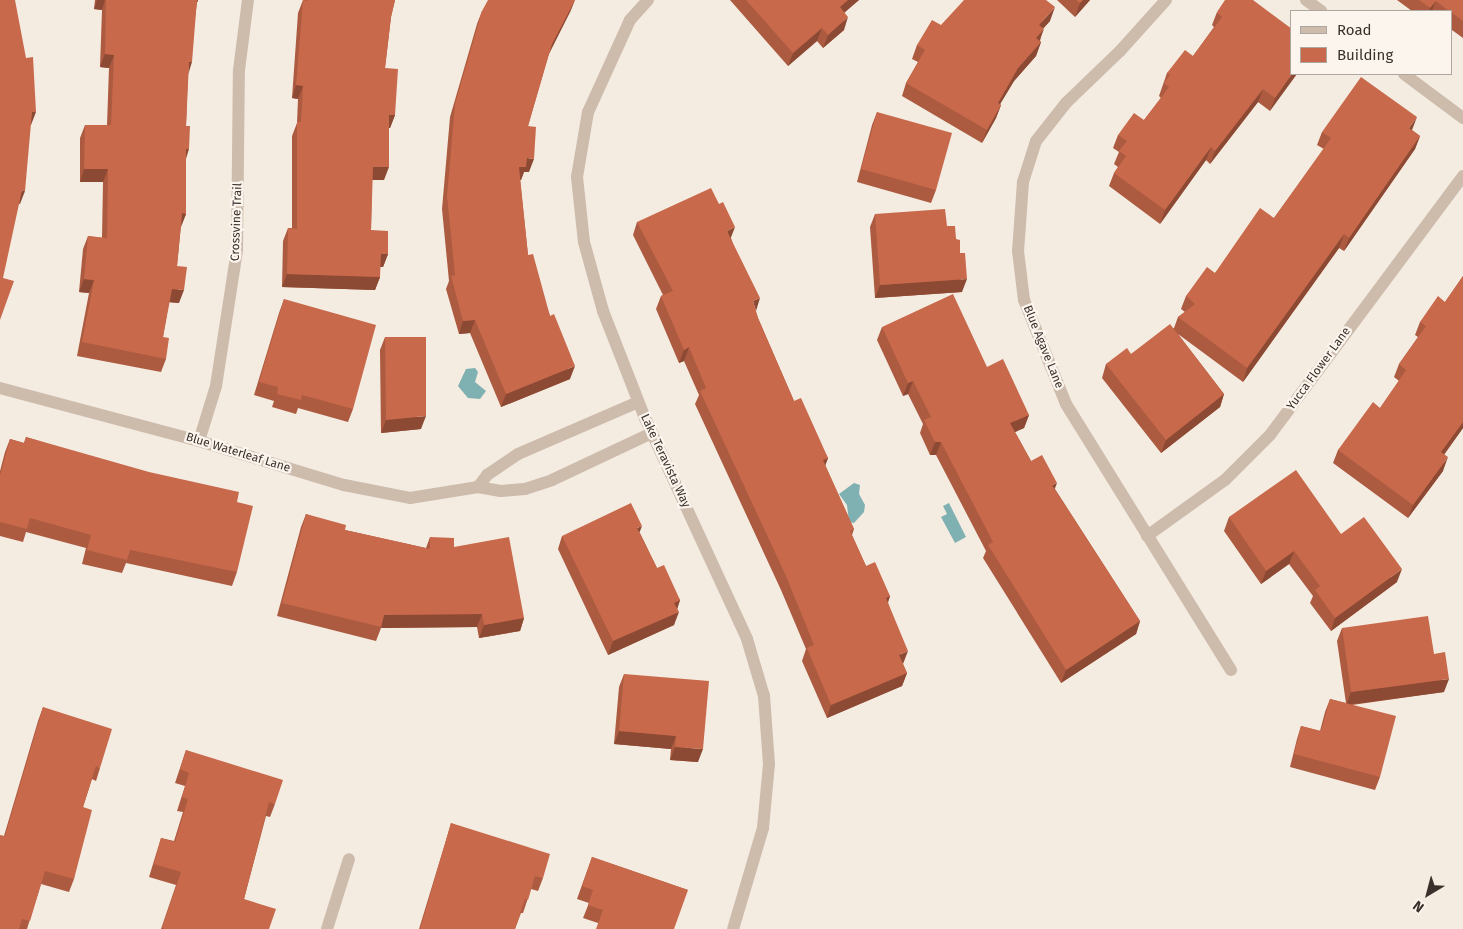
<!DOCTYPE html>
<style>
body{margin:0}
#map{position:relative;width:1463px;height:929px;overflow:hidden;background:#f4ebe1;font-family:"Fira Sans",sans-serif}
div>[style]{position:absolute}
.water>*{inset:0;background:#7fb0b2}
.minor>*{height:12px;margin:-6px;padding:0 6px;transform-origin:6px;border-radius:6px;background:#cdbbac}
.wall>*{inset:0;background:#ac5a40}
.shaded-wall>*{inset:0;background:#8c4a34}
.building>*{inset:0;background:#c8694b}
span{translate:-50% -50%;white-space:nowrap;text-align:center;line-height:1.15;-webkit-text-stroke:4.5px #fbf5ee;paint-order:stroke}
.street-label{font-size:12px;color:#3b302b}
.legend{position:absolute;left:1290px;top:10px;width:162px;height:65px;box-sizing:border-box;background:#fbf5ee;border:1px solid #aea6a0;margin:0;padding:6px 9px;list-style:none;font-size:15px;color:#3b302b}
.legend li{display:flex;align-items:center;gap:10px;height:25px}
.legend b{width:25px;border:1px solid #aea6a0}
.north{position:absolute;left:1403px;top:869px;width:50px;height:50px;-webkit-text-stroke:4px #fbf5ee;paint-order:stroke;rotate:217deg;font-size:14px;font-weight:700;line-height:20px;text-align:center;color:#3b302b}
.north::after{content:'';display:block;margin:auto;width:18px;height:22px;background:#3b302b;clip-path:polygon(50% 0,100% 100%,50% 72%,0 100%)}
</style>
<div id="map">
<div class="water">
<div style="clip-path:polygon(475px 368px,478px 372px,475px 382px,486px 391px,480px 399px,468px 398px,458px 386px,466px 369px)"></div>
<div style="clip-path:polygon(854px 483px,860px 485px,859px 494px,865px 505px,864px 512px,854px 523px,849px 522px,847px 505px,839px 494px)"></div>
<div style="clip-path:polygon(949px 503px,966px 537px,955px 543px,941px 517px,947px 514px,943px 506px)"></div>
</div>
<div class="minor">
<div style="left:648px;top:0;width:27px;rotate:132deg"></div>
<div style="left:630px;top:20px;width:101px;rotate:114.5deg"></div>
<div style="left:588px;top:112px;width:66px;rotate:99.6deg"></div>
<div style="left:577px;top:177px;width:65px;rotate:83.9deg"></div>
<div style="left:584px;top:242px;width:72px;rotate:74.6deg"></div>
<div style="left:603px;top:311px;width:115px;rotate:68.6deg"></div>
<div style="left:645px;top:418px;width:243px;rotate:65.2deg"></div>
<div style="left:747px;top:639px;width:59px;rotate:73.4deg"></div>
<div style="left:764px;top:696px;width:68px;rotate:85.8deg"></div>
<div style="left:769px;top:764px;width:64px;rotate:95.4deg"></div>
<div style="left:763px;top:828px;width:105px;rotate:106.5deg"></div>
<div style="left:1166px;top:0;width:69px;rotate:132deg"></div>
<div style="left:1120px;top:51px;width:75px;rotate:136.1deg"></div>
<div style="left:1066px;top:103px;width:48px;rotate:128.3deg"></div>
<div style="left:1036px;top:141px;width:43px;rotate:107.6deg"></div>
<div style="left:1023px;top:182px;width:69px;rotate:94.1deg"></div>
<div style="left:1018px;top:251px;width:49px;rotate:83deg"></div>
<div style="left:1024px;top:300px;width:112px;rotate:68deg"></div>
<div style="left:1066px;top:404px;width:313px;rotate:58.2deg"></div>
<div style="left:1306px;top:0;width:19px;rotate:36deg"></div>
<div style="left:1404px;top:74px;width:74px;rotate:36.7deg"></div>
<div style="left:0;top:388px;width:206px;rotate:14.9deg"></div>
<div style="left:199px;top:441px;width:152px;rotate:16.9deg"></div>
<div style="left:344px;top:485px;width:67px;rotate:11.1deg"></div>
<div style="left:410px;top:498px;width:69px;rotate:-9.2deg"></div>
<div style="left:478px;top:487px;width:23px;rotate:10deg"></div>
<div style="left:501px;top:491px;width:24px;rotate:-5deg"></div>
<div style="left:525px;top:489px;width:28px;rotate:-18deg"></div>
<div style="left:552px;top:480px;width:110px;rotate:-25.2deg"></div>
<div style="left:199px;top:441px;width:58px;rotate:-72.8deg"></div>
<div style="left:216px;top:386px;width:138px;rotate:-81.2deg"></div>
<div style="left:237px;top:250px;width:180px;rotate:-89.4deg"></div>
<div style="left:239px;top:70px;width:71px;rotate:-82.7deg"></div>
<div style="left:478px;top:487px;width:15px;rotate:-53deg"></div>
<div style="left:487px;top:475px;width:37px;rotate:-34deg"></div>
<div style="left:518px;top:454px;width:131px;rotate:-23.4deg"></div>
<div style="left:1147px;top:536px;width:96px;rotate:-35.7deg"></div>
<div style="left:1225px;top:480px;width:64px;rotate:-45deg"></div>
<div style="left:1270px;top:435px;width:323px;rotate:-53.3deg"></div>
<div style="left:327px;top:929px;width:73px;rotate:-72.6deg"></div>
</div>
<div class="wall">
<div style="clip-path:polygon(95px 0,198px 0,198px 2px,197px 2px,188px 73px,186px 126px,186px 214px,181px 226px,177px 266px,179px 303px,169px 302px,163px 337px,166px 359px,161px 372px,77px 356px,89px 293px,79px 292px,83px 249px,88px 236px,102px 238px,103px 182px,80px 182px,80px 138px,85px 125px,107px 125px,109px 68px,100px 67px,102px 10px,94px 9px)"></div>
<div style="clip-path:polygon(303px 0,395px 0,391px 17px,385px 68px,395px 115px,390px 128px,389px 128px,384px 180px,372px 180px,371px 230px,388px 254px,383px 267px,380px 267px,380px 277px,375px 290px,282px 287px,283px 241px,288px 228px,292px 228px,292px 136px,297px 123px,298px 99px,292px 98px,298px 13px)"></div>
<div style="clip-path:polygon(575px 0,570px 12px,549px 53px,528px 126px,529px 172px,524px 172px,521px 180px,520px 180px,528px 255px,550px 316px,570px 379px,501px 407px,470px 333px,459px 334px,446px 289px,449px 281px,442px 209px,450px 117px,477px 24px,482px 11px)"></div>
<div style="clip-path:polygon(730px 0,859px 0,844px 12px,844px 30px,823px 48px,817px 41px,788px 66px)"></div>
<div style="clip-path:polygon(1057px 0,1090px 0,1075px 17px)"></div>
<div style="clip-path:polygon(1397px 0,1463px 0,1463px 38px,1452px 30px,1452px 11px,1412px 11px)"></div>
<div style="clip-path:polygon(1217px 12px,1292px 74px,1270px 111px,1258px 102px,1210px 164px,1206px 160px,1160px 224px,1109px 186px,1114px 173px,1118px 167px,1114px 164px,1119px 152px,1113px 148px,1118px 135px,1144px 120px,1161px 98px,1159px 96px,1167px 73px,1193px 56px,1214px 27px,1212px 25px)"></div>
<div style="clip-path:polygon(1050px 21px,1043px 28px,1040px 41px,1041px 42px,1036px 56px,1014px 81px,1000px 104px,1001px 105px,996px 118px,982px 143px,902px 96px,906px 83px,918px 62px,912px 59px,917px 45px,941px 25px)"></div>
<div style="clip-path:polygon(877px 112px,936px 190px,931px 203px,857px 182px,872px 125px)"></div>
<div style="clip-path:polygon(1412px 130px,1420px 136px,1415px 149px,1344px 251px,1339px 248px,1243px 382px,1178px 334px,1224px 394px,1220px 407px,1161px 453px,1102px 378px,1106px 364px,1131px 354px,1174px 328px,1178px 317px,1185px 312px,1181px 309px,1186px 296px,1215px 273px,1274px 218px,1324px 149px,1317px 145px,1322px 132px)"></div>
<div style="clip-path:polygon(875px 214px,947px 226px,956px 239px,962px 292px,875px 298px,870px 227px)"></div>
<div style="clip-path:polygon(637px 222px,731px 238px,758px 318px,794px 401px,828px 458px,825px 465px,854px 529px,852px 535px,866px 566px,890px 596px,888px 603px,903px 664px,907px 673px,902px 686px,827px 718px,802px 661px,806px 649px,781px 590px,695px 404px,699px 395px,684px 361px,679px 363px,656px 309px,661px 296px,663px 295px,633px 235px)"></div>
<div style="clip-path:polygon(1463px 276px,1463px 428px,1444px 455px,1443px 471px,1408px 518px,1333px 463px,1338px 450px,1380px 408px,1399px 381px,1394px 377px,1399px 364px,1418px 337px,1415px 335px,1420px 322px,1445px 302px)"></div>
<div style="clip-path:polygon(284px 299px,353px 409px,348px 422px,298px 408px,296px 414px,272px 407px,274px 401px,254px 395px,279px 313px)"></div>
<div style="clip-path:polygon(882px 327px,987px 367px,1029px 415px,1024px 428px,1015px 432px,1031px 461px,1055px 489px,1140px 621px,1136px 634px,1061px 683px,983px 558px,986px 551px,936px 455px,930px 455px,920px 433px,923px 424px,908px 394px,903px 396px,877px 340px)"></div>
<div style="clip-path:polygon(385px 337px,421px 429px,381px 433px,380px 350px)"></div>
<div style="clip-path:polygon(26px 437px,237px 502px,237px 572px,232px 586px,126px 563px,122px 573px,82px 564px,86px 548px,26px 532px,23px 542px,0 536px,0 471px,5px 452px,10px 439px,24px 443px)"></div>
<div style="clip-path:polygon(306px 514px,345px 530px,426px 548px,430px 537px,454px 547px,524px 618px,520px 631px,479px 638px,477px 627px,381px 628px,376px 641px,277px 616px,301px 527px)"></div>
<div style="clip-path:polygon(1229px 517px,1341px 534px,1397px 582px,1331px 631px,1310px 603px,1313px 596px,1289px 564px,1261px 584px,1224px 531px)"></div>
<div style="clip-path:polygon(640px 533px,657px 568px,680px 600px,677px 609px,674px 625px,608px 655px,558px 549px,562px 536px)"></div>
<div style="clip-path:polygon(1342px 628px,1434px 654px,1444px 692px,1352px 705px,1380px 777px,1375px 790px,1290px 767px,1297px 739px,1301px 726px,1320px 731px,1325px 712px,1330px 699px,1346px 703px,1337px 641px)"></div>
<div style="clip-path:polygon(624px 674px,698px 762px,670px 760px,671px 749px,614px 744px,619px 687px)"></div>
<div style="clip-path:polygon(43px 707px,100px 768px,96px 781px,92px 779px,83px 807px,74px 879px,69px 892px,41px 884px,27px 929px,0 929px,4px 836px,38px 721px)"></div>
<div style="clip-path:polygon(186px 750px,275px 804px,270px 817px,266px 816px,244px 899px,269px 929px,161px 929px,176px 885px,149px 877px,161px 838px,174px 841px,183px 812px,177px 811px,185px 786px,175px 783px)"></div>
<div style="clip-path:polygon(451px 823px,543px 878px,538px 891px,531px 889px,523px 913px,521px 913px,515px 929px,419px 929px,447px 837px)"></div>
<div style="clip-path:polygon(592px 857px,688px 890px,598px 923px,583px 918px,589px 903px,577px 899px)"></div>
</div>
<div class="shaded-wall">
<div style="clip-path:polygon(97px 0,105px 0,102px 10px,94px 9px)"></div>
<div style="clip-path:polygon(575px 0,570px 12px,547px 58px,552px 44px)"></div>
<div style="clip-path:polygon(848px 0,859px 0,835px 21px,840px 7px)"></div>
<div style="clip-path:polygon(1083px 0,1090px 0,1075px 17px,1080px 3px)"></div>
<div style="clip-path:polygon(1436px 1px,1432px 11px,1429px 11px,1430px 8px)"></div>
<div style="clip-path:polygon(1055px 7px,1050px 21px,1035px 38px,1039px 25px)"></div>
<div style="clip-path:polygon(848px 17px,844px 30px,823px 48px,828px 35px)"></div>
<div style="clip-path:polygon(822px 28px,817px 41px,788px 66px,793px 53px)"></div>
<div style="clip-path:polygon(1044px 29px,1039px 42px,1036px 38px)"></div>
<div style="clip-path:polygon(1041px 42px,1036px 56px,1014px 81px,993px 116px,998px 103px,1018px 68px)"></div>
<div style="clip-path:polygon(105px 54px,114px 55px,109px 68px,100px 67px)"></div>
<div style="clip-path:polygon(189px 62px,192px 62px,188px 75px)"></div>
<div style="clip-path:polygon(1292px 74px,1297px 74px,1270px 111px,1275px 98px)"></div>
<div style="clip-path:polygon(296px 85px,303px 86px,298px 99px,292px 98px)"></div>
<div style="clip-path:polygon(1263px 89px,1258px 102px,1210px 164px,1215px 151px)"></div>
<div style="clip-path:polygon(1001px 105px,996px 118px,982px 143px,987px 130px)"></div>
<div style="clip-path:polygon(32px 112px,36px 112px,31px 125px,27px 125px)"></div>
<div style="clip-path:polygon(389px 115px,395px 115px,390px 128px,384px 128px)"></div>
<div style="clip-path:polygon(1417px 117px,1412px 130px,1404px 142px,1409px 128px)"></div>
<div style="clip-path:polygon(1420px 136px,1415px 149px,1344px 251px,1349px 238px)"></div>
<div style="clip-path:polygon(1211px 147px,1206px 160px,1160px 224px,1165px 210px)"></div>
<div style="clip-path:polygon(186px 149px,189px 149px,185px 162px)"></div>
<div style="clip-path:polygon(527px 158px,534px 159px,529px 172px,524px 172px,521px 180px,514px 180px,519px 167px)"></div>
<div style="clip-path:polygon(373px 167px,389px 167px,384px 180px,368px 180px)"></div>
<div style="clip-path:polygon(84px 169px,108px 169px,103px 182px,80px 182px)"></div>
<div style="clip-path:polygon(22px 190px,25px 191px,20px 204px,17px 203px)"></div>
<div style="clip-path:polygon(182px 213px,186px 214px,181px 227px)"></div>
<div style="clip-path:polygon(735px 227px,730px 240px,727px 231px)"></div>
<div style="clip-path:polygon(1344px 234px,1339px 248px,1243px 382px,1247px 368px)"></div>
<div style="clip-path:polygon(381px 254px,388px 254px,383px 267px,376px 267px)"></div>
<div style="clip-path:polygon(287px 274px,380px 277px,375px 290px,282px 287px)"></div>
<div style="clip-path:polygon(84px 279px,94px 280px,89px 293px,79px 292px)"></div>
<div style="clip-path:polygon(967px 279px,962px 292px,875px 298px,880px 285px)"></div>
<div style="clip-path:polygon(172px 289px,184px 290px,179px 303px,167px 302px)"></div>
<div style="clip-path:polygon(760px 298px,756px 311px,753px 301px)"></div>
<div style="clip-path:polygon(475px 320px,470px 333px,459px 334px,463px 321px)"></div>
<div style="clip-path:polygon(689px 347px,684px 361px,679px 363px,684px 350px)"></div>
<div style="clip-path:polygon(575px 366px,570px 379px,501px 407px,506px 394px)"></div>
<div style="clip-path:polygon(913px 381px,908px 394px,903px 396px,908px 383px)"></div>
<div style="clip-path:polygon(1224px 394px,1220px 407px,1161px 453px,1166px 440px)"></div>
<div style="clip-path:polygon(1029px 415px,1024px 428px,1006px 436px,1010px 423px)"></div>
<div style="clip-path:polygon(426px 416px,421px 429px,381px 433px,386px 420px)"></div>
<div style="clip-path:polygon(1463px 422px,1463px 428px,1436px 465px,1441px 452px)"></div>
<div style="clip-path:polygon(935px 442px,941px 442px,936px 455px,930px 455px)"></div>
<div style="clip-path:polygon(1448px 457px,1443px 471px,1408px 518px,1413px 505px)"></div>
<div style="clip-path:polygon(828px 458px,823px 472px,823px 460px)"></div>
<div style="clip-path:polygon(1057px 483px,1052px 496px,1052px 485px)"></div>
<div style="clip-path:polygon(642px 526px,637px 539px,637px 528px)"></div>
<div style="clip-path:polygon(1294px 551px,1289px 564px,1261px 584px,1266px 571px)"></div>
<div style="clip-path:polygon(1402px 569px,1397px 582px,1331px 631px,1335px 618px)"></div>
<div style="clip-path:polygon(890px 596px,885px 609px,886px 598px)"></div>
<div style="clip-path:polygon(680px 600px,676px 613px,679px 612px,674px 625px,608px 655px,613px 641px,674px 603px)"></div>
<div style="clip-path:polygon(482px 614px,477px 627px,381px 628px,384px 615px)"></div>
<div style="clip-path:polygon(524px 618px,520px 631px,479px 638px,484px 625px)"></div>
<div style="clip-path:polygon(1140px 621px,1136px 634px,1061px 683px,1066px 670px)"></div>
<div style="clip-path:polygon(908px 651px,903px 664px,899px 655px)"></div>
<div style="clip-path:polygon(907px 673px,902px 686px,827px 718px,831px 705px)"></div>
<div style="clip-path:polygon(1449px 679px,1444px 692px,1346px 705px,1351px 692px)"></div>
<div style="clip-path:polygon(619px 731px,676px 736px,671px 749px,614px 744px)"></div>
<div style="clip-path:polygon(675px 747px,703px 749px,698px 762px,670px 760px)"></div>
</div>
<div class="building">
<div style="clip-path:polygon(0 0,15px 0,26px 58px,33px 57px,36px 112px,32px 112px,25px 191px,22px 190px,3px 278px,14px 281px,0 320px)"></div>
<div style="clip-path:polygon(106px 0,197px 0,192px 62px,189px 62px,186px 126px,190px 126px,189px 149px,186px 149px,186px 214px,182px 213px,177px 266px,187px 267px,184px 290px,172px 289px,163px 337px,169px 338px,166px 359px,82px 342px,94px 280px,84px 279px,88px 236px,107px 238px,108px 169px,84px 169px,85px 125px,111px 125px,114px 55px,105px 54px)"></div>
<div style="clip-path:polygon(303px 0,308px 1px,308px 0,395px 0,391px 17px,385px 68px,398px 69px,395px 115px,389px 115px,389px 167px,373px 167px,371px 230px,388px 231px,388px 254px,381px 254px,380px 277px,287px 274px,288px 228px,297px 229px,297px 122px,301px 122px,303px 86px,296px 85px)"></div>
<div style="clip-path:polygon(488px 0,575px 0,552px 44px,528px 126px,536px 127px,534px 159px,527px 158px,526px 167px,519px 167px,528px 255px,533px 254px,550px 316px,554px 314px,575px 366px,506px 394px,475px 320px,463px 321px,451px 276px,455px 275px,447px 196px,455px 104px,482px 11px)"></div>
<div style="clip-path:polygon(746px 0,848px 0,840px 7px,848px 17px,828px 35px,822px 28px,793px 53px)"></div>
<div style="clip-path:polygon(964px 0,1046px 0,1055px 7px,1039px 25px,1044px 29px,1036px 38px,1041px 42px,1018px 68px,998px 103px,1001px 105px,987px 130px,906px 83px,925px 50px,917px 45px,932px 20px,941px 25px)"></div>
<div style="clip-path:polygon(1076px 0,1083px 0,1080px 3px)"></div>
<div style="clip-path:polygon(1225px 0,1253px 0,1292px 29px,1292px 74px,1275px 98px,1263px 89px,1215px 151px,1211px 147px,1165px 210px,1114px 173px,1126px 156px,1119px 151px,1127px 141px,1118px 135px,1134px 113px,1144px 120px,1169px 87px,1164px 83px,1170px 75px,1167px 73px,1185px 50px,1193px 56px,1222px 17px,1217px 12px)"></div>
<div style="clip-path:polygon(1419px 0,1463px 0,1463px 21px,1452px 13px,1452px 11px,1449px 11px,1436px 1px,1430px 8px)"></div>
<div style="clip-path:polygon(1361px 77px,1417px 117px,1409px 128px,1420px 136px,1349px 238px,1344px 234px,1247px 368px,1178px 317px,1195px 304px,1186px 296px,1207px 267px,1215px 273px,1260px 208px,1274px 218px,1331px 138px,1322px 132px)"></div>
<div style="clip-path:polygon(877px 112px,952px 133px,936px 190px,861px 169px)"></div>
<div style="clip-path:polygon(711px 188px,719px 204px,723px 202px,735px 227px,727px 231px,760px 298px,753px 301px,758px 318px,794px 401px,801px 398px,828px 458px,823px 460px,854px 529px,850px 531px,866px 566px,875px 562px,890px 596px,886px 598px,908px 651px,899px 655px,907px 673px,831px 705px,807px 648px,814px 645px,786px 576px,700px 391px,706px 388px,689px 347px,684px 350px,661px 296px,673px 291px,637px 222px)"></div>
<div style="clip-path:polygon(945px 209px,947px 226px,955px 226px,956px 239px,960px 240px,960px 253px,965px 253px,967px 279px,880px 285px,875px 214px)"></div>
<div style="clip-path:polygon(1463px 276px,1463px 422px,1441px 452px,1448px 457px,1413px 505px,1338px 450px,1373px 402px,1380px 408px,1406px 370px,1399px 364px,1426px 326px,1420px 322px,1438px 296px,1445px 302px)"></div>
<div style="clip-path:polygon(953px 294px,987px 367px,1003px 359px,1029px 415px,1010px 423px,1031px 461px,1042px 455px,1057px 483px,1052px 485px,1140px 621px,1066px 670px,988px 545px,993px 542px,941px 442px,935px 442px,924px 420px,931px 417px,913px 381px,908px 383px,882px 327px)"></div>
<div style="clip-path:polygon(284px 299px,376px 325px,353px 409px,302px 395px,301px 400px,277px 394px,278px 387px,259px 382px)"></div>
<div style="clip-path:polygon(1170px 324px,1224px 394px,1166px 440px,1106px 364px,1127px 348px,1131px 354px)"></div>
<div style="clip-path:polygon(385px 337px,426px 337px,426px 416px,386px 420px)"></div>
<div style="clip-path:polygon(26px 437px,149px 472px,239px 492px,237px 502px,253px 506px,237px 572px,130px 550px,127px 560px,87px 550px,91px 535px,30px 518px,27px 529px,0 522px,0 476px,10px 439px,24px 443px)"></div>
<div style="clip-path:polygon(1296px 470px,1341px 534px,1364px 517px,1402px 569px,1335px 618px,1315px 590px,1320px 586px,1294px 551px,1266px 571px,1229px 517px)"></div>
<div style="clip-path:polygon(631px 503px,642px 526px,637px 528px,657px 568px,664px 565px,680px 600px,674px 603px,679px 612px,613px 641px,562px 536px)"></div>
<div style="clip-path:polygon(306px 514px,346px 525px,345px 530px,430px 549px,430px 537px,454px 538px,454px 547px,509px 537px,524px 618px,484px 625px,482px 614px,384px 615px,381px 627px,282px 603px)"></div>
<div style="clip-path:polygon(1428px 616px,1434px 654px,1445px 652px,1449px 679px,1351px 692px,1342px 628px)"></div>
<div style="clip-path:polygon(624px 674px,709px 681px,703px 749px,675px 747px,676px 736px,619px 731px)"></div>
<div style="clip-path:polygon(1330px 699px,1396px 716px,1380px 777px,1294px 754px,1301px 726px,1321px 731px)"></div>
<div style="clip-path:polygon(43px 707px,112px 729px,100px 768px,96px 766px,83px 807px,92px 810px,74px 879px,45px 871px,30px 921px,22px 919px,19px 929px,0 929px,0 835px,5px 836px)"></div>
<div style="clip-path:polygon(186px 750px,283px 780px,275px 804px,269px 802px,244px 899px,276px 909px,269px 929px,165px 929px,162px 928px,181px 872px,154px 864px,161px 838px,175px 842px,188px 799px,182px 797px,189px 773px,180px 769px)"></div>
<div style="clip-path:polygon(451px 823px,550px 854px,543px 878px,535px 876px,528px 900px,525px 899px,515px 929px,420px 929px)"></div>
<div style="clip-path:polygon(592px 857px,688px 890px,674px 929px,596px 929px,603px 910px,588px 905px,593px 890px,582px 886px)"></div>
</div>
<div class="street-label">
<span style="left:237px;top:222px;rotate:-88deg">Crossvine Trail</span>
<span style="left:1043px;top:347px;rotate:68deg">Blue Agave Lane</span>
<span style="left:1319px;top:369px;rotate:-54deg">Yucca Flower Lane</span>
<span style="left:238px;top:453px;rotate:17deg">Blue Waterleaf Lane</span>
<span style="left:665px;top:461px;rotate:65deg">Lake Teravista Way</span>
</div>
<ul class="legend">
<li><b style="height:6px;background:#cdbbac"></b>Road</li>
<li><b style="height:14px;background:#c8694b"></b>Building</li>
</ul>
<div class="north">N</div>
</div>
